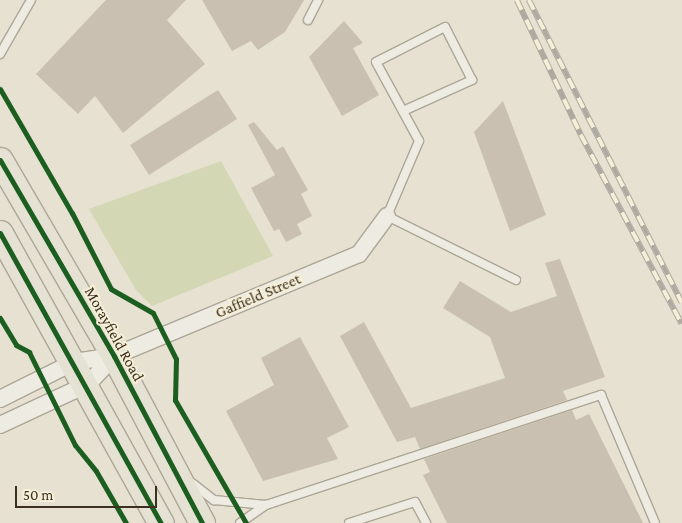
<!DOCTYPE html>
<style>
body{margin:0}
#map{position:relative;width:682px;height:523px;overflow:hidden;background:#e6e1d0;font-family:"Crimson Pro",serif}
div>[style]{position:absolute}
.green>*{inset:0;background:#d3d7b3}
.building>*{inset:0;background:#cac0b1}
.roads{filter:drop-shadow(1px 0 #aca698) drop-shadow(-1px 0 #aca698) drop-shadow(0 1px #aca698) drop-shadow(0 -1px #aca698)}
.lane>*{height:8px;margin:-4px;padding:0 4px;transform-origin:4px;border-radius:4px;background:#eeebe2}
.street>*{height:16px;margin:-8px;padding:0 8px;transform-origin:8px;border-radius:8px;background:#eeebe2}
.primary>*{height:25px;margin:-12.5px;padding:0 12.5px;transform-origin:12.5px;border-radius:12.5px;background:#e5e1d3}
.rail>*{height:5.5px;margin-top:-2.75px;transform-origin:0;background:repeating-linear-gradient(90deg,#f6efd7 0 11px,#aeaaa1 0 22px);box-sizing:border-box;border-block:1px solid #aeaaa1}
.cycleway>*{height:5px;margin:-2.5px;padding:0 2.5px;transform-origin:2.5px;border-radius:2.5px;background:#1b5e20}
span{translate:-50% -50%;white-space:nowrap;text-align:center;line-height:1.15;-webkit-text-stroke:4px #f6efd7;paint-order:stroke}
.street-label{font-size:16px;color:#3b2f20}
.scale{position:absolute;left:15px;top:486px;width:142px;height:22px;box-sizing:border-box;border:2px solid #3b2f20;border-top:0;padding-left:6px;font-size:15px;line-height:18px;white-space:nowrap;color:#3b2f20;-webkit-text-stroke:4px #f6efd7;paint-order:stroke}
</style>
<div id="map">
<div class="green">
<div style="clip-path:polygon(221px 161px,273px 256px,152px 306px,136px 290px,89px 209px)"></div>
</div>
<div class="building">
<div style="clip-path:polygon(106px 0,186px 0,167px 20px,205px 64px,123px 133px,95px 96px,78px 114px,36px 74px)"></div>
<div style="clip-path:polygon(202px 0,304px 0,285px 32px,258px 50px,251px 41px,232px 51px)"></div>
<div style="clip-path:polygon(344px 21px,363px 43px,353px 48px,379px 95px,342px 116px,309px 57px)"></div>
<div style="clip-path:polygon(218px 90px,237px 119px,149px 175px,130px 145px)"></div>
<div style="clip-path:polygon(503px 101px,546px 215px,510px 231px,474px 132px)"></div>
<div style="clip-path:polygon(254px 122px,277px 150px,283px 146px,308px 190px,301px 194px,312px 216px,297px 224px,302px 234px,286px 242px,279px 229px,274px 231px,251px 188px,275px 175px,248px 125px)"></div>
<div style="clip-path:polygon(560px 259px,605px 377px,563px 391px,567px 400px,420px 449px,415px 437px,397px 442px,340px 336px,364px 322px,411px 408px,505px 378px,490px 337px,443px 308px,460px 281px,511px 312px,557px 296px,545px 263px)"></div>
<div style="clip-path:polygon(300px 337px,349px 427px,327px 438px,338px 459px,263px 481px,226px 411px,274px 385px,261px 358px)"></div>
<div style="clip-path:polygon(572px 410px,576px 420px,589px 414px,643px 523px,447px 523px,423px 475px,430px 472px,424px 459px)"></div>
</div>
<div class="roads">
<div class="lane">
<div style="left:308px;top:20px;width:22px;rotate:-63deg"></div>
<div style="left:0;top:54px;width:62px;rotate:-60.1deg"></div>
<div style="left:403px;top:111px;width:76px;rotate:-24.2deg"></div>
<div style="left:472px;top:80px;width:59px;rotate:-117deg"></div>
<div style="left:445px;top:27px;width:77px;rotate:153.1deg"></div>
<div style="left:376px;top:62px;width:90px;rotate:61.4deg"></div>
<div style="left:419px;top:141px;width:82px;rotate:113.1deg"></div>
<div style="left:387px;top:216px;width:144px;rotate:26.4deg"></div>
<div style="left:192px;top:483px;width:28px;rotate:38deg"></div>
<div style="left:214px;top:500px;width:52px;rotate:5.5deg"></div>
<div style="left:240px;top:523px;width:32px;rotate:-35deg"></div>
<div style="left:266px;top:505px;width:353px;rotate:-18.2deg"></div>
<div style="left:601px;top:395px;width:139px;rotate:67.1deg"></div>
<div style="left:349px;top:523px;width:69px;rotate:-17.7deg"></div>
<div style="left:415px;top:502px;width:24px;rotate:62deg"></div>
</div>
<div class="street">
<div style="left:0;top:399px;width:83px;rotate:-26.6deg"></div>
<div style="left:74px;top:362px;width:40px;rotate:-8.5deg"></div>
<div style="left:114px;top:356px;width:265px;rotate:-22.6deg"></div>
<div style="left:359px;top:254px;width:47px;rotate:-53.6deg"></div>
<div style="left:0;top:425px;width:97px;rotate:-25deg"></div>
<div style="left:88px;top:384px;width:38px;rotate:-47deg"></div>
</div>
<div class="primary">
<div style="left:0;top:160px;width:227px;rotate:59.8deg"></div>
<div style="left:114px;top:356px;width:189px;rotate:62.2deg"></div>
<div style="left:0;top:233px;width:332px;rotate:61deg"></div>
</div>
</div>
<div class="rail">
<div style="left:517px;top:0;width:149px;rotate:64.6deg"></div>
<div style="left:581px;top:135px;width:214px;rotate:61.9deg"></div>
<div style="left:529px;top:0;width:339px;rotate:63.2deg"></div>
</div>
<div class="cycleway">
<div style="left:0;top:89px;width:143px;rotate:59.9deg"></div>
<div style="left:72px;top:213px;width:85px;rotate:62.8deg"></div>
<div style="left:111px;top:289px;width:48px;rotate:29.7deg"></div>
<div style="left:153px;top:313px;width:51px;rotate:63.4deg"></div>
<div style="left:176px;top:359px;width:41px;rotate:91.4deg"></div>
<div style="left:175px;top:400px;width:142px;rotate:60deg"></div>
<div style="left:0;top:160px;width:227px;rotate:59.8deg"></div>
<div style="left:114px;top:356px;width:189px;rotate:62.2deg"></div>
<div style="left:0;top:233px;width:332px;rotate:61deg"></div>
<div style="left:0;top:318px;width:31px;rotate:59deg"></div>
<div style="left:16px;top:345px;width:15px;rotate:28deg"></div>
<div style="left:29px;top:352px;width:104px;rotate:63.7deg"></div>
<div style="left:75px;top:445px;width:33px;rotate:51deg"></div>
<div style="left:96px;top:471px;width:60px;rotate:60deg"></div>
</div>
<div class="street-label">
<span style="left:258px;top:296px;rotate:-23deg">Gaffield Street</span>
<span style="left:114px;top:334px;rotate:61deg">Morayfield Road</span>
</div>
<div class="scale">50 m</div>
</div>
